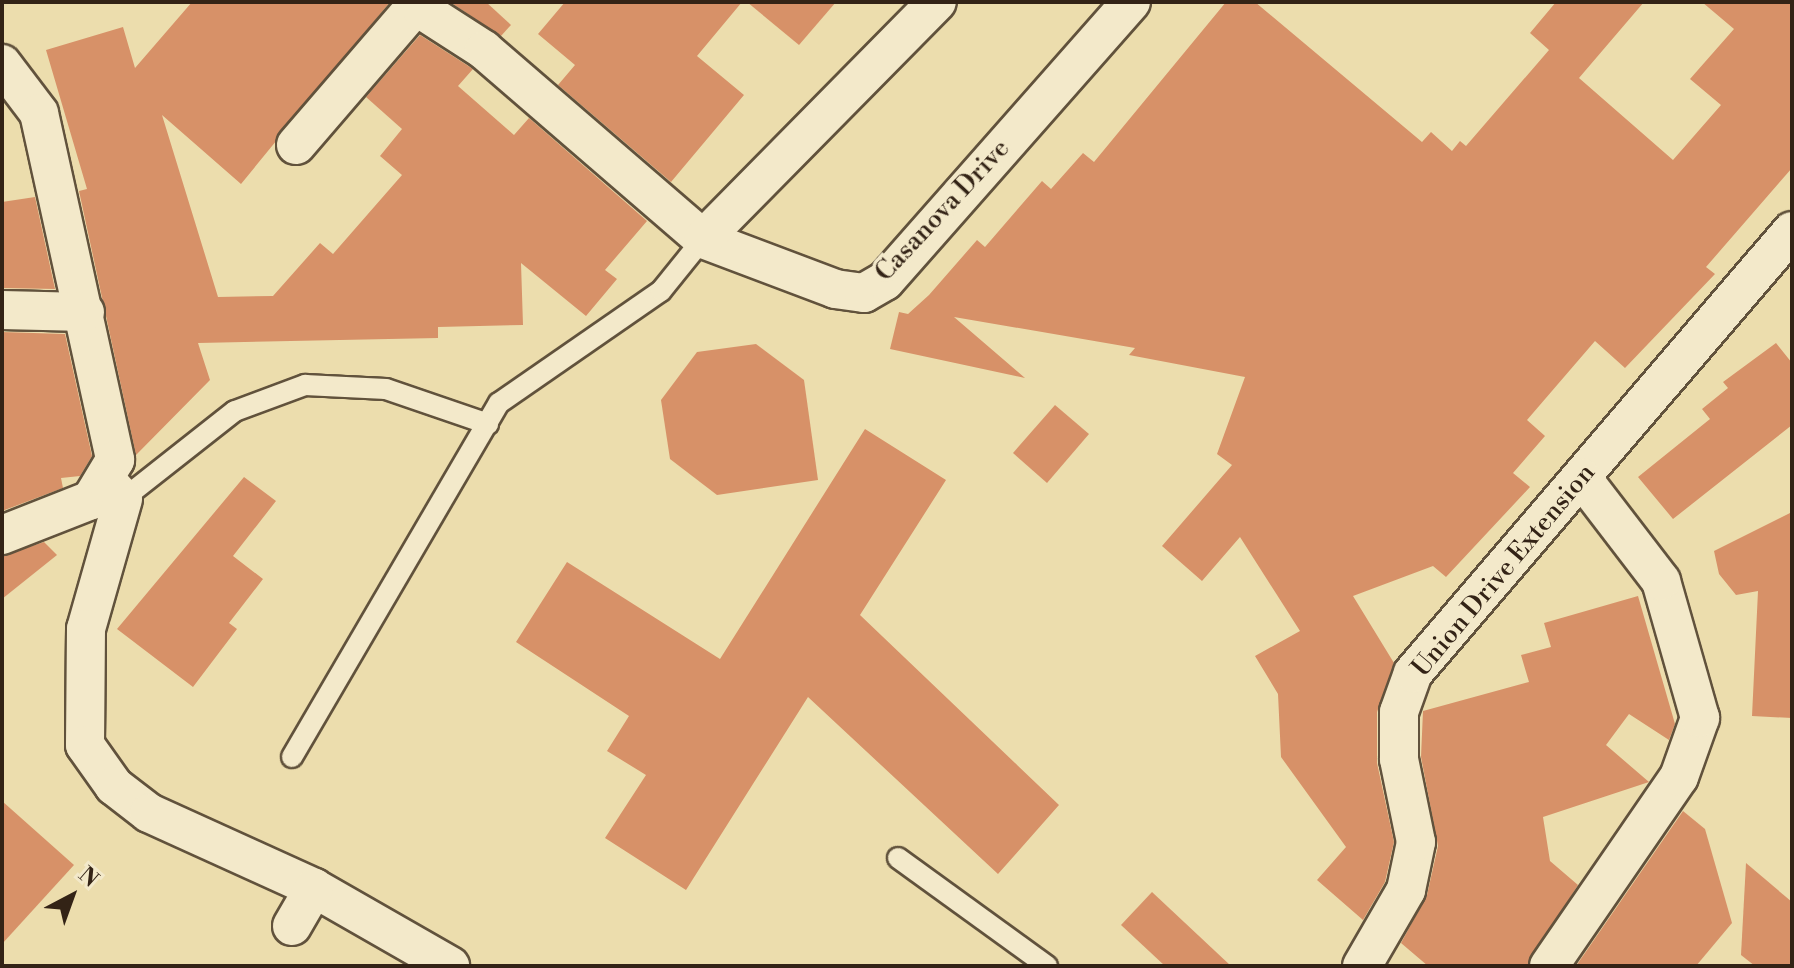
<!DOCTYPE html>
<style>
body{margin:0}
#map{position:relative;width:1794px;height:968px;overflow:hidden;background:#ecddad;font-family:"Libre Bodoni",serif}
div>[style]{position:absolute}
.building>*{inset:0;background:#d79168}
.roads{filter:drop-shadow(2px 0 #61523c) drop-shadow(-2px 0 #61523c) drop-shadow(0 2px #61523c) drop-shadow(0 -2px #61523c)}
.service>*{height:20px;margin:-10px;padding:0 10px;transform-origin:10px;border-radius:10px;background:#f3e9ca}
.minor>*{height:38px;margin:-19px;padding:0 19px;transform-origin:19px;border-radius:19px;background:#f3e9ca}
span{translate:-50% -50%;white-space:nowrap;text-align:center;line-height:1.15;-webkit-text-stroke:7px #f3e9ca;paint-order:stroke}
.street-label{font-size:26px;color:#332316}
.frame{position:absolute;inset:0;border:4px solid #332316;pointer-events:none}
.north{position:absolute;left:32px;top:856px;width:80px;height:80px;-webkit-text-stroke:6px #f3e9ca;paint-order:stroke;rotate:41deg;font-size:22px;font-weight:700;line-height:32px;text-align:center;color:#332316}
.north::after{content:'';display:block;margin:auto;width:28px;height:36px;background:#332316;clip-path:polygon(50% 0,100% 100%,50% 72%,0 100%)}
</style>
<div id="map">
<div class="building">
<div style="clip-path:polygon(192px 2px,390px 2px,241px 184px,162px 115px,218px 297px,273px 296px,320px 243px,333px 254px,402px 175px,380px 156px,402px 129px,366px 97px,420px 35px,473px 69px,458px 86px,514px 135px,529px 118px,647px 221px,605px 270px,617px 279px,586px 316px,521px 263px,523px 325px,438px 327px,438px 338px,198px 343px,210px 380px,136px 455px,79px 191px,87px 189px,46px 50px,123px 27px,135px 68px)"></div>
<div style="clip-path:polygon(450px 2px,486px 2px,511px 25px,501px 36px)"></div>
<div style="clip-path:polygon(565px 2px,742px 2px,697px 56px,744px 95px,671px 182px,558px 85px,575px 65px,538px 34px)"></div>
<div style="clip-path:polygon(747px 2px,836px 2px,799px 45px)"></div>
<div style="clip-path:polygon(1226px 2px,1255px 2px,1422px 142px,1431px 132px,1452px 151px,1460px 141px,1466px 146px,1549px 50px,1530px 33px,1556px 2px,1644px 2px,1579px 78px,1673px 160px,1721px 105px,1690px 79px,1734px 29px,1702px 2px,1792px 2px,1792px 168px,1706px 267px,1715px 274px,1625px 368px,1595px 341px,1527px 420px,1545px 436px,1513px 473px,1530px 487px,1446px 577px,1433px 566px,1353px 596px,1394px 663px,1377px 712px,1377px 763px,1394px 842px,1385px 882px,1363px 920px,1317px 880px,1346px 847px,1281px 757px,1278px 694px,1255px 656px,1300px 631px,1240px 537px,1202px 581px,1162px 546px,1232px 465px,1217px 454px,1245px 377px,1129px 355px,1135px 348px,954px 317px,1025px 378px,890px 349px,899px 312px,908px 314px,929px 295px,977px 240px,985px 247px,1042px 181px,1051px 189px,1083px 153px,1094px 162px)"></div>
<div style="clip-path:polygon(35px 197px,55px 289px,2px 288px,2px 202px)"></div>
<div style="clip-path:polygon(2px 332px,65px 334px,92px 456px,80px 476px,61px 478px,63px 488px,2px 511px)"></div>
<div style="clip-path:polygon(1776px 343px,1792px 363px,1792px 425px,1673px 519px,1638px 477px,1710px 419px,1702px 409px,1728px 388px,1723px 382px)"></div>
<div style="clip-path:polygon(756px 344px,804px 380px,818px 480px,717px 495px,670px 459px,661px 400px,697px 352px)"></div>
<div style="clip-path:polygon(1055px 405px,1089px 434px,1047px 483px,1013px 453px)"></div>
<div style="clip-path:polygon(865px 429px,946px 480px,860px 615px,1059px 805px,998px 874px,808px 697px,686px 890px,605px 838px,646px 775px,607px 751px,629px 716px,516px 642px,567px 562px,720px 659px)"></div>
<div style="clip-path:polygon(244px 477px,276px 501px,233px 556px,263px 579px,229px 623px,237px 629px,193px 687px,117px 629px)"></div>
<div style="clip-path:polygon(1792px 512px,1792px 718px,1752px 716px,1758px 591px,1736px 595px,1719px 574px,1714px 551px)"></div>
<div style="clip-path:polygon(44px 542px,57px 555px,2px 599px,2px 556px)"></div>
<div style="clip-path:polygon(1638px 596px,1675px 724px,1669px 740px,1629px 714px,1606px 745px,1649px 782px,1543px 817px,1550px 861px,1578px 885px,1527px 966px,1428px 966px,1401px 943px,1427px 895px,1438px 846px,1421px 757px,1423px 711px,1529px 682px,1521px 655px,1551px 647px,1544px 623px)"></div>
<div style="clip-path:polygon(2px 801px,74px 865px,2px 944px)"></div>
<div style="clip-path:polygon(1683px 811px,1705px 829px,1732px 923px,1696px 966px,1576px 966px)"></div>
<div style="clip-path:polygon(1746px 863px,1792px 902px,1792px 966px,1755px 966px,1741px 955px)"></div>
<div style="clip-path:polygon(1152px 892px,1231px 966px,1165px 966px,1121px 925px)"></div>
</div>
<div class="roads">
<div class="service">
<div style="left:123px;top:499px;width:142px;rotate:-38.2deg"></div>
<div style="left:235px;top:411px;width:75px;rotate:-20.4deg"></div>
<div style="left:305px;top:385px;width:81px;rotate:2.8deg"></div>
<div style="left:386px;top:389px;width:108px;rotate:18.9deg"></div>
<div style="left:292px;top:757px;width:410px;rotate:-59.7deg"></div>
<div style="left:499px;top:403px;width:197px;rotate:-34.7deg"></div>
<div style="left:661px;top:291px;width:67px;rotate:-51.1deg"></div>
<div style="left:898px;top:858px;width:184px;rotate:35.9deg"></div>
</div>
<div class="minor">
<div style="left:2px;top:64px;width:61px;rotate:52.9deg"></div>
<div style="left:39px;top:113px;width:355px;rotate:77.6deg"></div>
<div style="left:115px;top:460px;width:47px;rotate:121deg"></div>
<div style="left:91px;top:500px;width:96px;rotate:158.5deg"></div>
<div style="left:296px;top:145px;width:178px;rotate:-49.3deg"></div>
<div style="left:412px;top:10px;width:10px"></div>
<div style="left:422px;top:10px;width:74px;rotate:32.8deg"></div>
<div style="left:484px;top:50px;width:289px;rotate:40.8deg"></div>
<div style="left:703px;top:239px;width:141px;rotate:20.7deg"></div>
<div style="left:835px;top:289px;width:29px;rotate:8deg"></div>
<div style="left:864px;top:293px;width:24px;rotate:-30deg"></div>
<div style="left:885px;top:281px;width:372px;rotate:-48.6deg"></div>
<div style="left:703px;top:239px;width:333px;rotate:-45.4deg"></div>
<div style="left:2px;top:310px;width:83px;rotate:1.4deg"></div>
<div style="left:106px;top:480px;width:25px;rotate:48deg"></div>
<div style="left:123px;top:499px;width:135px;rotate:105.9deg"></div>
<div style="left:86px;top:629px;width:116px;rotate:90.5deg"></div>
<div style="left:85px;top:745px;width:50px;rotate:54.7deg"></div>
<div style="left:114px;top:786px;width:44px;rotate:37.6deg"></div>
<div style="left:149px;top:813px;width:181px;rotate:24.4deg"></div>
<div style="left:314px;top:888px;width:157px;rotate:29.8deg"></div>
<div style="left:292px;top:926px;width:44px;rotate:-59.9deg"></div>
<div style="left:1362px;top:966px;width:88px;rotate:-59.9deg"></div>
<div style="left:1406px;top:890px;width:49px;rotate:-78.2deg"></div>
<div style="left:1416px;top:842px;width:85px;rotate:-101.6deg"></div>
<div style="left:1399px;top:759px;width:47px;rotate:-90deg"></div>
<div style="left:1399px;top:712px;width:41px;rotate:-70.3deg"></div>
<div style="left:1413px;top:673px;width:582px;rotate:-49.39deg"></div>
<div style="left:1549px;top:966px;width:229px;rotate:-55.5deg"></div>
<div style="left:1679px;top:777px;width:63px;rotate:-70.4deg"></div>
<div style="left:1700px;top:718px;width:142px;rotate:-105.9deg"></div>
<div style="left:1661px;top:581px;width:130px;rotate:-127.5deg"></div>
</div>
</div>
<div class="street-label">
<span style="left:943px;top:211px;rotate:-47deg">Casanova Drive</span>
<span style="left:1504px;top:571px;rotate:-50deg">Union Drive Extension</span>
</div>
<div class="frame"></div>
<div class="north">N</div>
</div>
